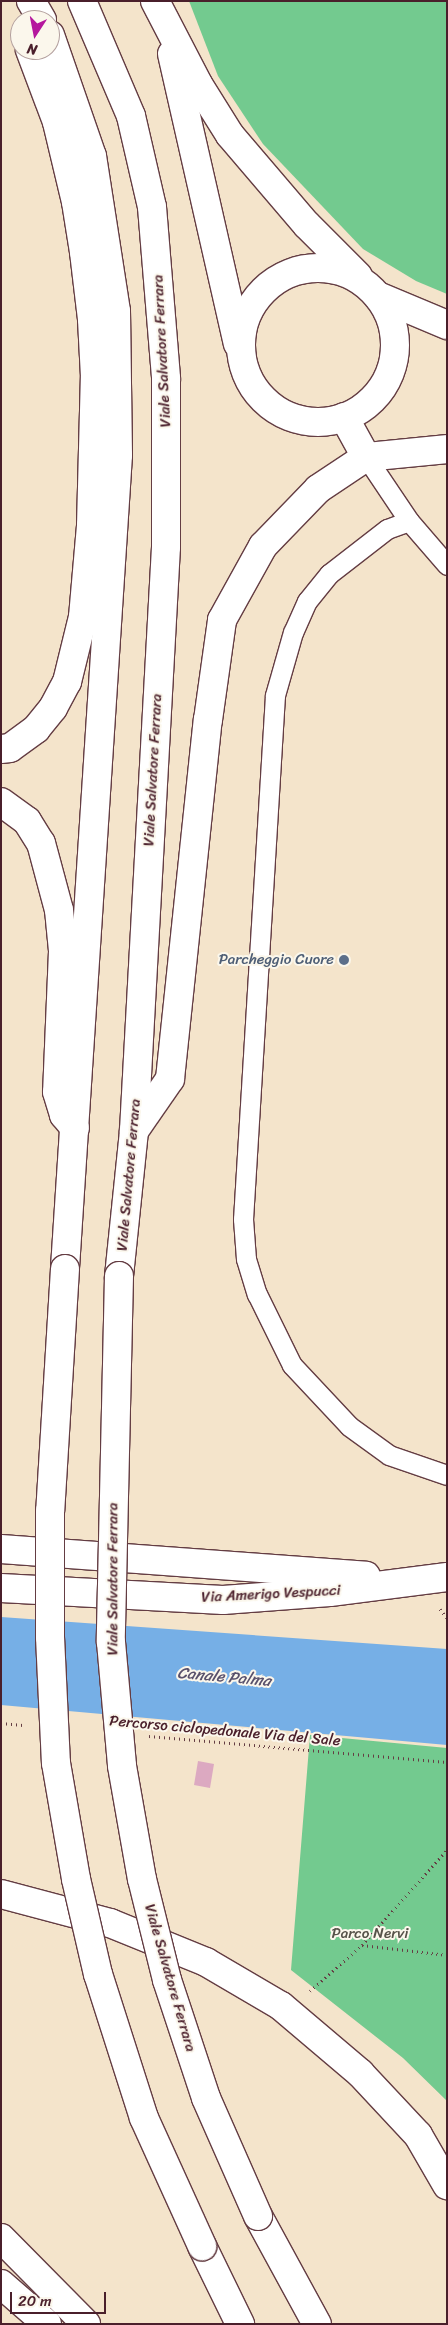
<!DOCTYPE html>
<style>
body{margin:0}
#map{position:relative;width:448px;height:2325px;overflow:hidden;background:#f4e4cb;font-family:Sriracha,sans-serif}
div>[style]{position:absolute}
.green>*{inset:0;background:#73ca8f}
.water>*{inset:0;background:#76afe6}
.building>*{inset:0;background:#dca9c1}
.path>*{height:3px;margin-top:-1.5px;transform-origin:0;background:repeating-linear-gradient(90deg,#643d43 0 1px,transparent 0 5px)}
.roads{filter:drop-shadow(1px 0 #643d43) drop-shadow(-1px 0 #643d43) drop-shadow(0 1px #643d43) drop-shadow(0 -1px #643d43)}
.service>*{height:19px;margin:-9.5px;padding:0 9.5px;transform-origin:9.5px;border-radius:9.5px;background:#fff}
.minor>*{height:28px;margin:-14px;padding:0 14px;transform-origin:14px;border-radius:14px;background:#fff}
.minor>.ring{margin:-14px;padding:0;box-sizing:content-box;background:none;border:28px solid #fff;border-radius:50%}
.trunk>*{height:28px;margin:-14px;padding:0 14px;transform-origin:14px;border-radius:14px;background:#fff}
.bridges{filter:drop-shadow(1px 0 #643d43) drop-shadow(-1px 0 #643d43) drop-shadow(0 1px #643d43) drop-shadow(0 -1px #643d43)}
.trunk-bridge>*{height:28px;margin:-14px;padding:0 14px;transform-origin:14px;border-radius:14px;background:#fff}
.dots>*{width:14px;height:14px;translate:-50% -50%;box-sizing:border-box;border:2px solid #fbf7ec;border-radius:50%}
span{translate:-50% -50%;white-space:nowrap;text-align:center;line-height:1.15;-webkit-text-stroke:4px #fbf7ec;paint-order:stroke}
.street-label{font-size:15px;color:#4a1f2b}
.service-label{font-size:15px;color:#4e5e75}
.right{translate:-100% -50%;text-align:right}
.park-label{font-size:15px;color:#565249}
.water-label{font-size:16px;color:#59516c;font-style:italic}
.frame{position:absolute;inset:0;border:2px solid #4a1f2b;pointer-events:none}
.north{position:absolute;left:10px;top:10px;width:50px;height:50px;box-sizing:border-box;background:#fbf7ec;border:1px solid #b4a19f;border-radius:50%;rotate:191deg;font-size:14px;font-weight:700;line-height:20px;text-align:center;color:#4a1f2b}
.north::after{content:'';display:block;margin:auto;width:18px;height:22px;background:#b5179e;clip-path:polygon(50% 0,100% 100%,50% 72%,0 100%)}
.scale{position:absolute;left:10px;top:2292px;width:96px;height:22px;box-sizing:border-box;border:2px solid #4a1f2b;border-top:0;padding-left:6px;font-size:15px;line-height:18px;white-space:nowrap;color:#4a1f2b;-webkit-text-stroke:4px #fbf7ec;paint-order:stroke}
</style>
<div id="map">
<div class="green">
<div style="clip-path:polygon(189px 1px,447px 1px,447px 294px,416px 281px,363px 249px,263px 144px,218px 76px)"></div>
<div style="clip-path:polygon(310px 1735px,447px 1748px,447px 2101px,403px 2058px,291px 1970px)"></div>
</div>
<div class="water">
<div style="clip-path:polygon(1px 1617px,447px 1649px,447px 1745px,1px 1705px)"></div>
</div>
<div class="building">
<div style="clip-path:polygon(198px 1761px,214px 1764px,210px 1788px,194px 1785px)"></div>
</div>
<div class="path">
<div style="left:440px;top:1609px;width:11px;rotate:52deg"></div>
<div style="left:1px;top:1723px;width:22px;rotate:5deg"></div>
<div style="left:149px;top:1736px;width:299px;rotate:5deg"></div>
<div style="left:362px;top:1945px;width:86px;rotate:6.7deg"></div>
<div style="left:310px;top:1991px;width:69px;rotate:-41.5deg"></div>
<div style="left:362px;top:1945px;width:127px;rotate:-48.2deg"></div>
</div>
<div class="roads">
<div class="service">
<div style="left:366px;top:457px;width:77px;rotate:56.1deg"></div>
<div style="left:409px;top:521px;width:58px;rotate:49.2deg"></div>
<div style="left:409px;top:521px;width:23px;rotate:160deg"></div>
<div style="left:387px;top:529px;width:73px;rotate:142.2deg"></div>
<div style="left:329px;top:574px;width:35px;rotate:129deg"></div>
<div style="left:307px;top:601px;width:34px;rotate:114deg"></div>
<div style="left:293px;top:632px;width:66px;rotate:105.9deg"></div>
<div style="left:275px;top:695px;width:525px;rotate:93.49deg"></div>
<div style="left:243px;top:1219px;width:40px;rotate:85.7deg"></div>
<div style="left:246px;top:1259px;width:37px;rotate:73deg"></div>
<div style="left:257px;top:1294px;width:79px;rotate:63.8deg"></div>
<div style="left:292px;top:1365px;width:83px;rotate:46.9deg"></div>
<div style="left:349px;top:1426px;width:49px;rotate:35.9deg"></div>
<div style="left:389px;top:1455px;width:61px;rotate:19deg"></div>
</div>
<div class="minor">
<div style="left:155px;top:1px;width:93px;rotate:62.6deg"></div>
<div style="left:198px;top:84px;width:60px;rotate:57.9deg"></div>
<div style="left:230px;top:135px;width:118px;rotate:49.5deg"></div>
<div style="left:307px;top:225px;width:72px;rotate:45deg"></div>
<div style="left:172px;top:54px;width:297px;rotate:77.2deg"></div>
<div class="ring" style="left:241px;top:268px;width:126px;height:126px"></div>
<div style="left:378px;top:296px;width:75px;rotate:22.8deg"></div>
<div style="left:344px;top:417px;width:46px;rotate:61.2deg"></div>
<div style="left:366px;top:457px;width:81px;rotate:-5.6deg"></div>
<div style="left:1px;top:1549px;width:366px;rotate:4.2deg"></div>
<div style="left:1px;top:1588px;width:222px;rotate:3.1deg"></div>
<div style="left:223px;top:1600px;width:107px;rotate:-4.3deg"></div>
<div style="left:330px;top:1592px;width:118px;rotate:-7.3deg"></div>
</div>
<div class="trunk">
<div style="left:31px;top:1px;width:22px;rotate:60deg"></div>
<div style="left:82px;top:1px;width:125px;rotate:66.9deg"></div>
<div style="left:131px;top:116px;width:93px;rotate:77deg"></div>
<div style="left:152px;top:207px;width:173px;rotate:85.3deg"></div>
<div style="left:166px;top:379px;width:168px;rotate:90deg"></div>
<div style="left:166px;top:547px;width:585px;rotate:93.14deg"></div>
<div style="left:134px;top:1131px;width:146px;rotate:95.9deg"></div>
<div style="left:50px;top:35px;width:128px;rotate:70.9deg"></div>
<div style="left:92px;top:156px;width:157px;rotate:81.2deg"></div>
<div style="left:116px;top:311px;width:144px;rotate:89.2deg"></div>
<div style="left:118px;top:455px;width:816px;rotate:93.73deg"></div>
<div style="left:1px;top:749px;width:9px;rotate:-6deg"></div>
<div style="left:10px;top:748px;width:32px;rotate:-36deg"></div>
<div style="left:36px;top:729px;width:27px;rotate:-51deg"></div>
<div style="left:53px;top:708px;width:30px;rotate:-62deg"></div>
<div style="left:67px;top:682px;width:67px;rotate:-76.2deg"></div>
<div style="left:83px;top:617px;width:92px;rotate:-85deg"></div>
<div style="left:91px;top:525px;width:148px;rotate:-88.5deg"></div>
<div style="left:95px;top:377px;width:58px;rotate:-93deg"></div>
<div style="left:92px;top:319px;width:67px;rotate:-96.8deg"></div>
<div style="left:84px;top:252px;width:51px;rotate:-99.1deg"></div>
<div style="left:76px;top:202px;width:82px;rotate:-103.4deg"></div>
<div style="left:57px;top:122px;width:77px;rotate:-110.6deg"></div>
<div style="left:1px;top:802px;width:32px;rotate:36deg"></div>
<div style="left:27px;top:821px;width:26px;rotate:58deg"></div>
<div style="left:41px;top:843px;width:69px;rotate:75deg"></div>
<div style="left:59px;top:910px;width:41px;rotate:84.4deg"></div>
<div style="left:63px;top:951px;width:141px;rotate:92.4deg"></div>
<div style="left:57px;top:1092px;width:24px;rotate:73deg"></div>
<div style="left:64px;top:1115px;width:17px;rotate:50deg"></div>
<div style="left:134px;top:1131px;width:63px;rotate:-55.3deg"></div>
<div style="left:170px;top:1079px;width:361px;rotate:-84deg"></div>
<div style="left:208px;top:720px;width:101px;rotate:-82deg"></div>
<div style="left:222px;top:620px;width:85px;rotate:-61deg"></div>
<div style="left:263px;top:546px;width:79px;rotate:-46deg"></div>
<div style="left:318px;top:489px;width:58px;rotate:-33.7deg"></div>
<div style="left:1px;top:1894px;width:113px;rotate:14.9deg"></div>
<div style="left:110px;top:1923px;width:104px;rotate:22.1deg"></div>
<div style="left:206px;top:1962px;width:87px;rotate:30.4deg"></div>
<div style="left:281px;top:2006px;width:104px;rotate:40.3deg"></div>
<div style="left:360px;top:2073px;width:85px;rotate:46.9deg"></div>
<div style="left:418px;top:2135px;width:58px;rotate:59.9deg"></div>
<div style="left:258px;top:2216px;width:123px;rotate:61.4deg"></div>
<div style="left:1px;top:2238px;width:121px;rotate:45.3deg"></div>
<div style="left:202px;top:2246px;width:87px;rotate:64deg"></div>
<div style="left:1px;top:2284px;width:61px;rotate:41deg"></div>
</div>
</div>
<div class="bridges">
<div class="trunk-bridge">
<div style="left:65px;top:1269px;width:242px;rotate:93.5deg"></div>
<div style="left:50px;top:1511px;width:126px;rotate:90deg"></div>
<div style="left:50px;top:1637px;width:126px;rotate:87.3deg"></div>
<div style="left:56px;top:1763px;width:118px;rotate:80.2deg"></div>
<div style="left:76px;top:1879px;width:98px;rotate:77deg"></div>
<div style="left:98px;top:1974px;width:151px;rotate:72.3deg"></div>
<div style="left:144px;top:2118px;width:141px;rotate:65.6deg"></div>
<div style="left:119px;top:1276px;width:366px;rotate:91.3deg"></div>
<div style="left:111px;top:1642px;width:124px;rotate:84.9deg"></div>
<div style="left:122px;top:1766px;width:115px;rotate:80deg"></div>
<div style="left:142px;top:1879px;width:104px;rotate:76.1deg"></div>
<div style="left:167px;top:1980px;width:124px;rotate:71.7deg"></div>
<div style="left:206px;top:2098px;width:129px;rotate:66.2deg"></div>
</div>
</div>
<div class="dots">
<div style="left:344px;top:960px;background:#5c6f8a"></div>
</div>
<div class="street-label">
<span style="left:162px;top:351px;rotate:-93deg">Viale Salvatore Ferrara</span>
<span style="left:153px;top:770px;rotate:-87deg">Viale Salvatore Ferrara</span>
<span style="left:129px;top:1175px;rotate:-85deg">Viale Salvatore Ferrara</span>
<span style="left:113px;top:1579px;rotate:-90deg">Viale Salvatore Ferrara</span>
<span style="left:271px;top:1594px;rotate:-3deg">Via Amerigo Vespucci</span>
<span style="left:225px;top:1731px;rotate:5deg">Percorso ciclopedonale Via del Sale</span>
<span style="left:170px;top:1978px;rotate:74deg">Viale Salvatore Ferrara</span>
</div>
<div class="service-label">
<span class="right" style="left:334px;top:960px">Parcheggio Cuore</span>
</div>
<div class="park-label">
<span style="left:370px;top:1934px">Parco Nervi</span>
</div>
<div class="water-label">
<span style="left:224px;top:1677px;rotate:5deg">Canale Palma</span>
</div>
<div class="frame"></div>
<div class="north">N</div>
<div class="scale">20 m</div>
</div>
